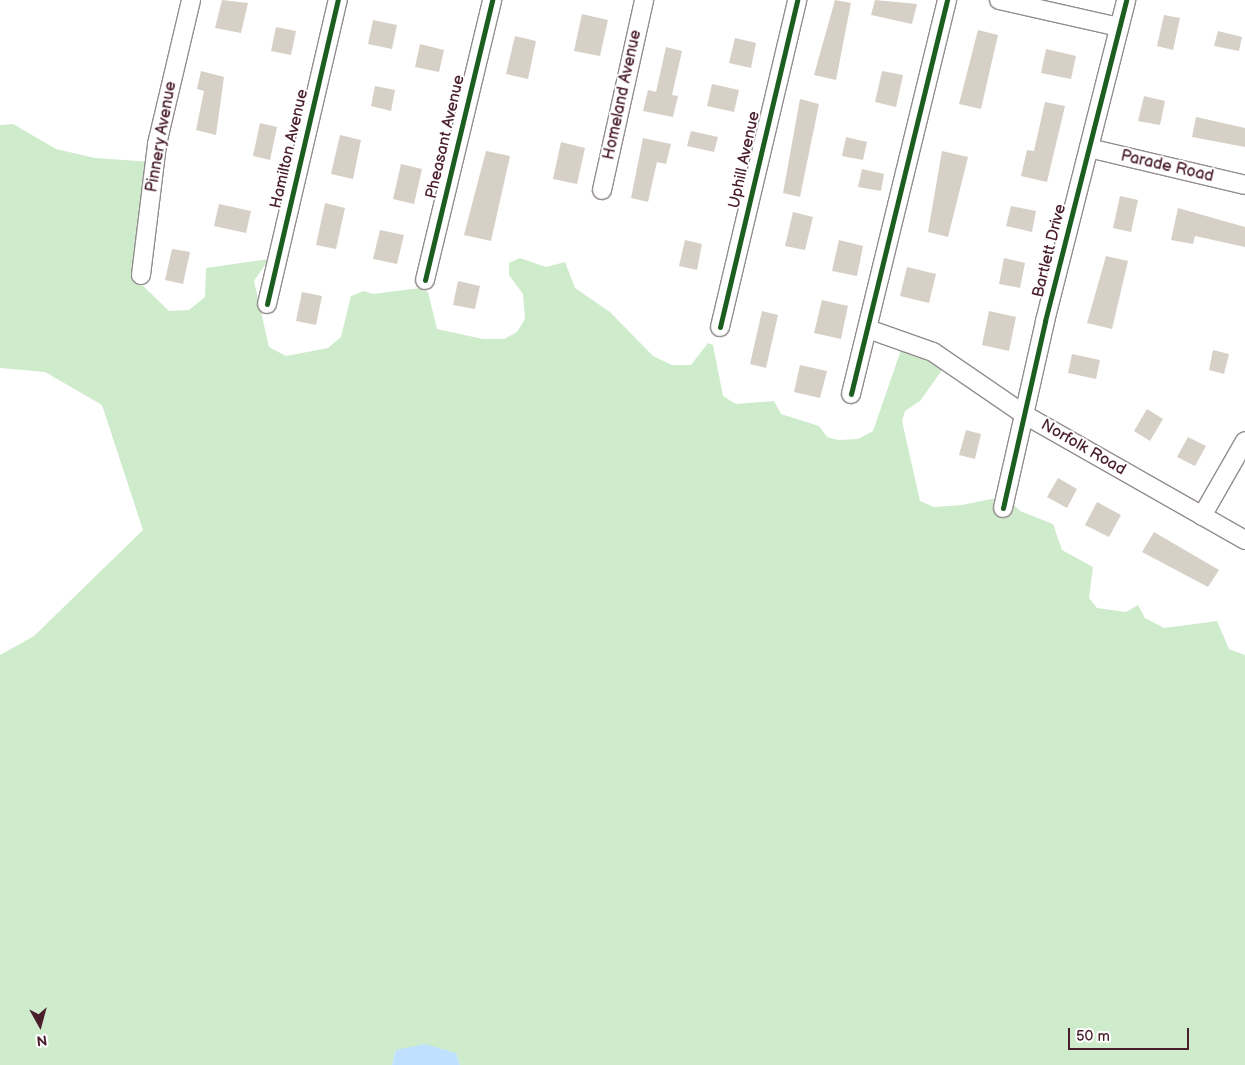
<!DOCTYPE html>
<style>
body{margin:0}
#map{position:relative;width:1245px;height:1065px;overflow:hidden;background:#fff;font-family:"Balsamiq Sans",sans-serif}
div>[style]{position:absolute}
.green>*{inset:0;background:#ceeccb}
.water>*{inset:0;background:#bfe0ff}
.building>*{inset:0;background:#d7d0c7}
.roads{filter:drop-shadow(1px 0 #948c8e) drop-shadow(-1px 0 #948c8e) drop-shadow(0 1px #948c8e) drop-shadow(0 -1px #948c8e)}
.street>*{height:18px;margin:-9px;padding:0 9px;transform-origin:9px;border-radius:9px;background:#fff}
.cycleway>*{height:5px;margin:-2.5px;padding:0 2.5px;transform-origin:2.5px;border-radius:2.5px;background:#1b5e20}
span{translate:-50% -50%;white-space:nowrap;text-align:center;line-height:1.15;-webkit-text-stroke:4px #fff;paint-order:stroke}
.street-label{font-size:16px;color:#4a1f2b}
.north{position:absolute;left:15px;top:1000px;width:50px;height:50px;-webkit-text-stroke:4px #fff;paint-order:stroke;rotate:173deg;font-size:14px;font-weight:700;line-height:20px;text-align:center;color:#4a1f2b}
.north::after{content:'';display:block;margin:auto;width:18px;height:22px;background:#4a1f2b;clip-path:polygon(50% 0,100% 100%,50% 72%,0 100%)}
.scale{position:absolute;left:1068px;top:1028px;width:121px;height:22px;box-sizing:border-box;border:2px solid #4a1f2b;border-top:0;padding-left:6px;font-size:15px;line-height:18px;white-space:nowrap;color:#4a1f2b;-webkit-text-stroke:4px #fff;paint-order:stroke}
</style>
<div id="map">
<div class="green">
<div style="clip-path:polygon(13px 124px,56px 149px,95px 158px,152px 162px,136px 279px,169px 311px,189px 310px,205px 297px,206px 268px,269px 259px,254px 281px,269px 347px,286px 356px,328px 348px,341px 337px,351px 296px,364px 291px,373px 294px,420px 288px,428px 292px,437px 329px,483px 339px,504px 339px,517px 332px,525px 319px,523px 294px,509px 275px,509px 263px,520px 258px,546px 267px,565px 262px,575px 288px,610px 312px,653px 356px,672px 365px,691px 365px,708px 343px,713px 345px,723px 396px,736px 404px,774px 401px,781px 414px,819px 426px,827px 437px,838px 440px,858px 439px,873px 431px,902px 347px,945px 366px,920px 401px,905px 411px,902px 421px,920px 501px,934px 507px,962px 505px,996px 498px,1002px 492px,1020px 511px,1053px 524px,1062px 550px,1093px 567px,1089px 598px,1097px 608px,1126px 612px,1138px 605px,1145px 618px,1164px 628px,1217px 621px,1229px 649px,1245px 655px,1245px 1065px,460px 1065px,456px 1053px,396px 1050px,392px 1065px,0 1065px,0 655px,34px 636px,143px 530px,102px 405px,45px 372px,0 368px,0 125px)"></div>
</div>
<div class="water">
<div style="clip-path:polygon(425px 1044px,456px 1053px,460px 1065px,392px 1065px,396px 1050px)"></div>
</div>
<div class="building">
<div style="clip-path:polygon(222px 0,248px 3px,241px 33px,215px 28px)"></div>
<div style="clip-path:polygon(835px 0,851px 3px,836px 80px,814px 75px)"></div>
<div style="clip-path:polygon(875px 0,917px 4px,912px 24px,871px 15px)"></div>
<div style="clip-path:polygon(582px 14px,608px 20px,600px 56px,574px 51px)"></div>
<div style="clip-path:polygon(1164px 15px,1180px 18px,1173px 50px,1157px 46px)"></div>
<div style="clip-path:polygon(373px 20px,397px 25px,392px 49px,368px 44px)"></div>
<div style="clip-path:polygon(276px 27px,296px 31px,291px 55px,271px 51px)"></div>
<div style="clip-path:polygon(978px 30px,998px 35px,981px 109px,959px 104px)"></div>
<div style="clip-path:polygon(1218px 31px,1242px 37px,1239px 51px,1214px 46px)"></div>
<div style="clip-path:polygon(515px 36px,536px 41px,528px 79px,506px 74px)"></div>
<div style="clip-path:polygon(735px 38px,756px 43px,751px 68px,729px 63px)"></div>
<div style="clip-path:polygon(420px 44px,444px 50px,439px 72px,415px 67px)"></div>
<div style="clip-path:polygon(666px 47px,682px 51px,672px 95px,678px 96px,673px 117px,643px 111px,648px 90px,656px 92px)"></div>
<div style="clip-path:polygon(1046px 49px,1076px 56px,1071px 79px,1041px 73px)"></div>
<div style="clip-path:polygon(201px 71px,224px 77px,216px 135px,196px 130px,204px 91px,197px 89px)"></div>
<div style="clip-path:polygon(882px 71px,903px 75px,896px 107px,875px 102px)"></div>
<div style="clip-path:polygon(712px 84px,739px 90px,734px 112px,707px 106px)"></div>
<div style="clip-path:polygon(375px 86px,395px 90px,391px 111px,371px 106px)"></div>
<div style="clip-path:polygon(1144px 96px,1165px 101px,1160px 125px,1138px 121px)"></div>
<div style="clip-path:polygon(800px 99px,819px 104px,800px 197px,783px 193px)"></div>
<div style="clip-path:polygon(1045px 102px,1065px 106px,1047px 182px,1021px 176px,1027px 150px,1034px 151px)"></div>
<div style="clip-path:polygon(1196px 117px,1245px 128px,1245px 147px,1192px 137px)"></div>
<div style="clip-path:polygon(260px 123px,277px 127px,270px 160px,253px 156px)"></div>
<div style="clip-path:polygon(691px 131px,718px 137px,714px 152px,687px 146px)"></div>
<div style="clip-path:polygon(340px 135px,361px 140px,353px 179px,331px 174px)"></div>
<div style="clip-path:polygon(846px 137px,867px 142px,863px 160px,842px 156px)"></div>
<div style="clip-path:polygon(643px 138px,671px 144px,666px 164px,657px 162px,648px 202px,631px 198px)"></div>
<div style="clip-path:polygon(561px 142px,585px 148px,577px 184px,553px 179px)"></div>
<div style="clip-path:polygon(486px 151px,510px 156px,491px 241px,464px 235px)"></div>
<div style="clip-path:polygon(942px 151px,968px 157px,948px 237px,928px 232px)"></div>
<div style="clip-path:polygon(401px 164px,422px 169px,414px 204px,393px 199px)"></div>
<div style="clip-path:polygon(862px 169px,884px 174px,881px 191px,858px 187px)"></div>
<div style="clip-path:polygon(1120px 196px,1138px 200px,1131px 232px,1113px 228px)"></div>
<div style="clip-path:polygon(325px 203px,345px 208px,336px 249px,316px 245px)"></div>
<div style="clip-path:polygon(219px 204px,251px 211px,246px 233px,214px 226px)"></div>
<div style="clip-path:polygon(1011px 206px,1036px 211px,1032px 232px,1006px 226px)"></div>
<div style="clip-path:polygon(1178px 208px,1245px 227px,1245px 247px,1195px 236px,1193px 244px,1171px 240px)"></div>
<div style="clip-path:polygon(793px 212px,813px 217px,805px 250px,785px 246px)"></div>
<div style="clip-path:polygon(380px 230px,404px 235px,397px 264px,373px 259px)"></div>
<div style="clip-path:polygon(685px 240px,702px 244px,697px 270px,679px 266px)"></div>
<div style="clip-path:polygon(839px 240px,863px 246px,857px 276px,832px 271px)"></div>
<div style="clip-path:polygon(172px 249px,190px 252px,183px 284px,165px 280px)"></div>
<div style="clip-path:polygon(1106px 256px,1128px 261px,1112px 329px,1087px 323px)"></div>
<div style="clip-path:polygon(1004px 258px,1025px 263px,1020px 288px,999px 284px)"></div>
<div style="clip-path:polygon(907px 267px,936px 274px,929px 303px,900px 296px)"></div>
<div style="clip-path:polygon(458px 281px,480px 286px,475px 309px,453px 305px)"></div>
<div style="clip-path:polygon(302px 292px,322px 296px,316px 325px,296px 321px)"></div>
<div style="clip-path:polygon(822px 300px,848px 306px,841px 339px,814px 333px)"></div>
<div style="clip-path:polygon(762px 311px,778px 315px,766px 368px,750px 364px)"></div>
<div style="clip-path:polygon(989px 311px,1016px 317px,1009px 351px,982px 345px)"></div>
<div style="clip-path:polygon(1213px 350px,1229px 354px,1224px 374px,1209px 370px)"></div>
<div style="clip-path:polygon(1072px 354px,1100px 360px,1096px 379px,1068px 373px)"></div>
<div style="clip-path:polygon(800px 365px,827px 371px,820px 398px,794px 392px)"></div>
<div style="clip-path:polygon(1147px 409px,1163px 419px,1150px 441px,1134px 431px)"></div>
<div style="clip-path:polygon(966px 430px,981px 434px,975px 459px,959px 455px)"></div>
<div style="clip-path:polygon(1188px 437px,1206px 446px,1195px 466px,1177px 457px)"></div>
<div style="clip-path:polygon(1058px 478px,1077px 489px,1067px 508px,1047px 497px)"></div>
<div style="clip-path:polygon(1097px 502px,1121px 515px,1109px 537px,1085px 525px)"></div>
<div style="clip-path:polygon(1154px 532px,1219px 570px,1208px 587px,1142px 552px)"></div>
</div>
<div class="roads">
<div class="street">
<div style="left:999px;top:0;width:123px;rotate:12.7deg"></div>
<div style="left:1089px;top:148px;width:160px;rotate:13.3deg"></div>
<div style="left:602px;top:190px;width:195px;rotate:-77.5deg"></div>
<div style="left:141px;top:275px;width:132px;rotate:-83deg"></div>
<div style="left:157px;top:144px;width:148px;rotate:-76.7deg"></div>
<div style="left:425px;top:280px;width:288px;rotate:-76.5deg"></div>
<div style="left:267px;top:304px;width:312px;rotate:-76.9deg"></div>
<div style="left:720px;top:327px;width:336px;rotate:-76.7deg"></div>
<div style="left:868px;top:329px;width:69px;rotate:19.5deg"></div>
<div style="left:933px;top:352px;width:112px;rotate:34.4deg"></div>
<div style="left:1025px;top:415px;width:253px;rotate:29.6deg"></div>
<div style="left:851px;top:394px;width:406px;rotate:-76.3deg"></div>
<div style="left:1003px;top:508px;width:192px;rotate:-77.3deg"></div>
<div style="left:1045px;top:321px;width:331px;rotate:-75.8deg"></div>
<div style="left:1202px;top:516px;width:86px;rotate:-60.2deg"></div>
</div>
</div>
<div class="cycleway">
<div style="left:425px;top:280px;width:288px;rotate:-76.5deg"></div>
<div style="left:267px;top:304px;width:312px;rotate:-76.9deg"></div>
<div style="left:720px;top:327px;width:336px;rotate:-76.7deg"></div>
<div style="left:851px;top:394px;width:406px;rotate:-76.3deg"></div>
<div style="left:1003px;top:508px;width:192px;rotate:-77.3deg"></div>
<div style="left:1045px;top:321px;width:331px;rotate:-75.8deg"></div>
</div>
<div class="street-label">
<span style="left:623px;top:95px;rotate:-78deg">Homeland Avenue</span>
<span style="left:162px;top:137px;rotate:-80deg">Pinnery Avenue</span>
<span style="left:446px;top:137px;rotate:-77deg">Pheasant Avenue</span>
<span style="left:290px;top:149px;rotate:-77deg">Hamilton Avenue</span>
<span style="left:745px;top:160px;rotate:-78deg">Uphill Avenue</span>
<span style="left:1167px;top:167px;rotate:13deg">Parade Road</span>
<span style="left:1050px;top:251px;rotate:-76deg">Bartlett Drive</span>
<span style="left:1083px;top:448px;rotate:30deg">Norfolk Road</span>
</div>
<div class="north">N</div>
<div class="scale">50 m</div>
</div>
